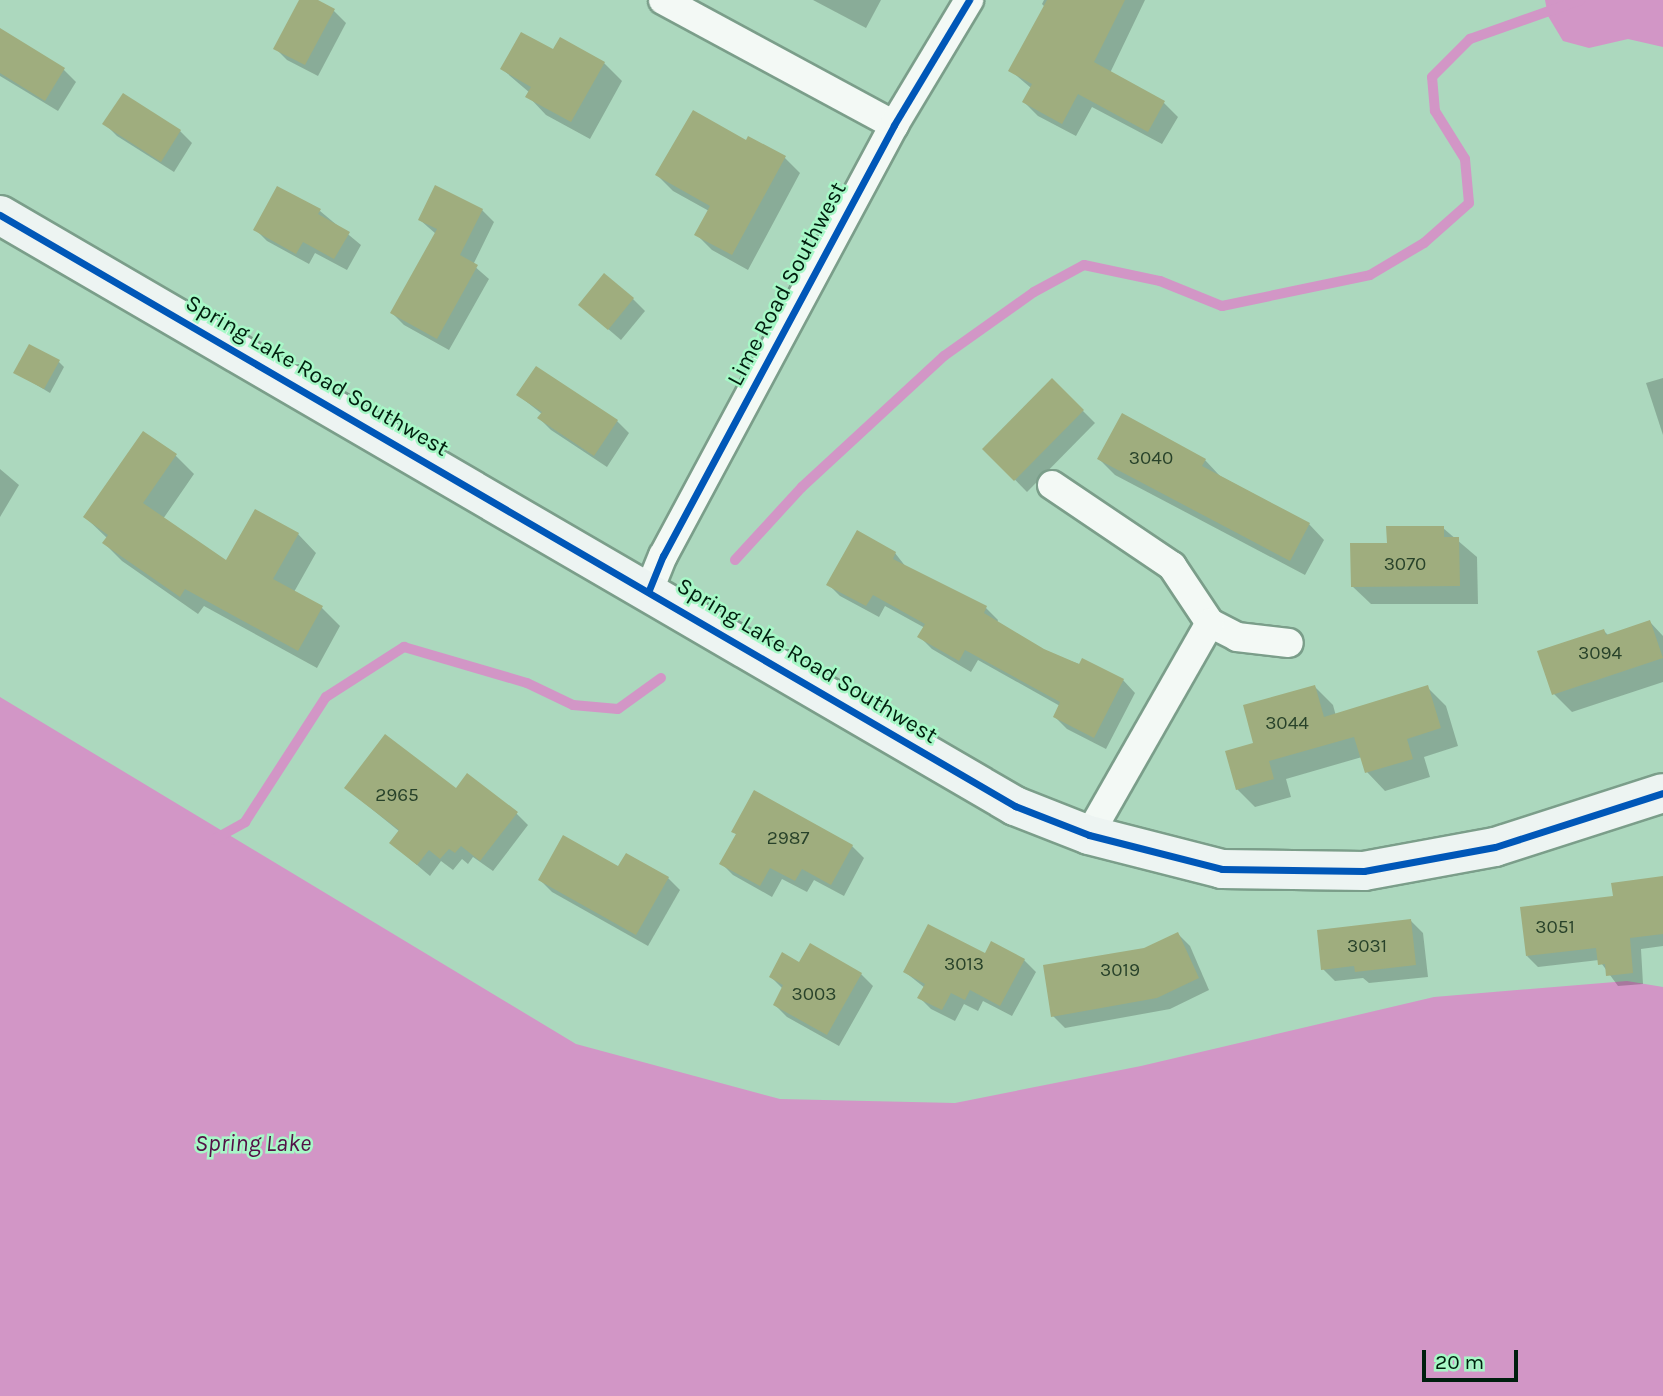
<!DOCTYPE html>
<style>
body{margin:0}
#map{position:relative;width:1663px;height:1396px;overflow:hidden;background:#acd8be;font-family:Karla,sans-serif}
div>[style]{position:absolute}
.water>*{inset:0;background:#d296c6}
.shadow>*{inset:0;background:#0003}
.stream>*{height:10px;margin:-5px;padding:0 5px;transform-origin:5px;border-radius:5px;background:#d296c6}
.building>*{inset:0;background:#9fad7e}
.roads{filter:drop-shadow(2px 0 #7b9e8a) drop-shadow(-2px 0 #7b9e8a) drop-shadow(0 2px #7b9e8a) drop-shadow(0 -2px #7b9e8a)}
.street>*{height:28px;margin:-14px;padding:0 14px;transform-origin:14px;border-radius:14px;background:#f3f9f5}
.secondary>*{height:38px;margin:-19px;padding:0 19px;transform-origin:19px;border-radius:19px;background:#edf4f2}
.cycleway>*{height:7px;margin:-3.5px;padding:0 3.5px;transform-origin:3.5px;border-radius:3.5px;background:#0057b8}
span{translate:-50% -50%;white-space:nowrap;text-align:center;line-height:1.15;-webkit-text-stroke:5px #a7f8c7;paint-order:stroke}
.number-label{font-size:19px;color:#28422a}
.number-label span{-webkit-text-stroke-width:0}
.street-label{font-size:23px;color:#001f0e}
.water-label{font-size:24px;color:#531146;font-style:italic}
.scale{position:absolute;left:1422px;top:1350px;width:96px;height:32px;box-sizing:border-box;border:4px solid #001f0e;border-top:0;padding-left:9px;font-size:21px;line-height:24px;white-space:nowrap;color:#001f0e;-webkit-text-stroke:5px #a7f8c7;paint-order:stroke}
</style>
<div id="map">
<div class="water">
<div style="clip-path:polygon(1545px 0,1663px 0,1663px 47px,1628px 39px,1589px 48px,1563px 41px,1548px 16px)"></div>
<div style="clip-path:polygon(0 697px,576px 1044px,780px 1099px,955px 1103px,1141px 1066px,1434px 997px,1627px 981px,1663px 987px,1663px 1396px,0 1396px)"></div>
</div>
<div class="shadow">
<div style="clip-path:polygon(301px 0,314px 0,334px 11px,346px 23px,318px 76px,287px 60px,275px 48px)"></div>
<div style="clip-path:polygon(813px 0,881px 0,866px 28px)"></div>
<div style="clip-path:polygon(1044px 0,1145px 0,1110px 73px,1164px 103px,1178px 117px,1162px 144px,1092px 107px,1076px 136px,1038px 116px,1024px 102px,1031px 88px,1010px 70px,1045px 7px,1042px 4px)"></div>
<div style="clip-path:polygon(0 30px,64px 70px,76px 82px,58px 111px,0 76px)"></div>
<div style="clip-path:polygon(554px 52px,604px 63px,622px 81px,590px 139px,546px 115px,528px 96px,530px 93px,502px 69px)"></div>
<div style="clip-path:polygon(105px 124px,180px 131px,192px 143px,174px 172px,117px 136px)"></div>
<div style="clip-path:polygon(747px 143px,785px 158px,800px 173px,748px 270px,712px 250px,697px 235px,709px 211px,673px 191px,657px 175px)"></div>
<div style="clip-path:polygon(482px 210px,494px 222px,473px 265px,489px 279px,449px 350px,404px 325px,392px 313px,436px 234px,420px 220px)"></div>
<div style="clip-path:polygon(320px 211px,361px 245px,347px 270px,315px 253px,309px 264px,267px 241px,255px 229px)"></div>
<div style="clip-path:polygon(633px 299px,645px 311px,621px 340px,580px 305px)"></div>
<div style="clip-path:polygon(59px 362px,64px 367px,50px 393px,15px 372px)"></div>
<div style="clip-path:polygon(1663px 378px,1663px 435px,1646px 383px)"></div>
<div style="clip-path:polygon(1053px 381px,1095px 423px,1027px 492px,985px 449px)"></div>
<div style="clip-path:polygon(518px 395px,617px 421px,629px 433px,607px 467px,551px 430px,539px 418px,542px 414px)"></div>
<div style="clip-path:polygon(143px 433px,176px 456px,194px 474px,163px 519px,226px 563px,298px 534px,316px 553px,294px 592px,322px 608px,340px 626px,317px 668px,204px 606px,198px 614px,122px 561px,104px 543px,107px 538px,85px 517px)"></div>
<div style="clip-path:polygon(1099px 459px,1205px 460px,1220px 476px,1309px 524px,1324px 540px,1305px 575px,1115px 475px)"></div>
<div style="clip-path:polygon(0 469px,19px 485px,0 517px)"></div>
<div style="clip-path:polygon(1443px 528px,1477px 557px,1478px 604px,1371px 604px,1352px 586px,1388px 545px)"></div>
<div style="clip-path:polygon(895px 553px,906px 567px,986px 608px,998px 620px,997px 623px,1043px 651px,1123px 680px,1135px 693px,1106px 749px,1067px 729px,1055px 717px,1060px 706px,978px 660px,971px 672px,932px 649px,920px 637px,925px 628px,885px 606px,879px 617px,840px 596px,828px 584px)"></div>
<div style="clip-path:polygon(1650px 622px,1663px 636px,1663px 682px,1572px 712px,1554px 694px,1604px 631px,1609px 636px)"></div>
<div style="clip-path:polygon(1315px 687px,1333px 705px,1336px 716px,1427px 687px,1446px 706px,1458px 746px,1424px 757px,1430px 777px,1385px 791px,1367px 772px,1362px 757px,1286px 779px,1291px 797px,1255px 807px,1237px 789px,1255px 744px)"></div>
<div style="clip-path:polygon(346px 788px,456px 791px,516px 813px,528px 825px,493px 871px,473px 857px,468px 864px,462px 859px,453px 870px,441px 861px,430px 876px,391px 843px,400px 832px)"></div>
<div style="clip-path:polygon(754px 793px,852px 846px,864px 858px,844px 896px,814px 880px,807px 892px,782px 879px,772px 897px,733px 875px,721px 863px,737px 835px,733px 831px)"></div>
<div style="clip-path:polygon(668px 878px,680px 890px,648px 946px,552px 892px,540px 880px)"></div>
<div style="clip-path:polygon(1663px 878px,1663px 946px,1641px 949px,1643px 984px,1618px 986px,1599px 960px,1538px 967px,1527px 956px,1615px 898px)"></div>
<div style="clip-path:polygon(1411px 921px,1423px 933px,1428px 977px,1369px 983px,1363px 978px,1335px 981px,1323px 969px)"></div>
<div style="clip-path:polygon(1178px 934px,1190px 946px,1209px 990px,1170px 1009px,1065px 1028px,1053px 1016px,1144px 949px)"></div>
<div style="clip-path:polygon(985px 955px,1024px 960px,1036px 972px,1012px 1016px,983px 1001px,978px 1011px,964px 1004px,955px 1021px,931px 1009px,919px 997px,925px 988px,905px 972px)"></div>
<div style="clip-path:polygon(800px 964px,861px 974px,873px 986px,839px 1046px,787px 1017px,775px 1005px,783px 989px,771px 977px)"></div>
</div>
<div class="stream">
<div style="left:735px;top:560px;width:99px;rotate:-47.5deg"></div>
<div style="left:802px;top:487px;width:193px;rotate:-42.7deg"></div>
<div style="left:944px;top:356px;width:110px;rotate:-35.4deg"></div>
<div style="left:1034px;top:292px;width:57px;rotate:-28.4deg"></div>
<div style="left:1084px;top:265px;width:78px;rotate:11.9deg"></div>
<div style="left:1160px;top:281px;width:67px;rotate:22deg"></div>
<div style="left:1222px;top:306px;width:151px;rotate:-11.8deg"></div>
<div style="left:1370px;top:275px;width:63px;rotate:-30.7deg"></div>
<div style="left:1424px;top:243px;width:60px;rotate:-41.6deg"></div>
<div style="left:1469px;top:203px;width:44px;rotate:-95.2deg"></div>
<div style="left:1465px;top:159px;width:57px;rotate:-122deg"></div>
<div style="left:1435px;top:111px;width:34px;rotate:-95deg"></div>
<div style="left:1432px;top:77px;width:54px;rotate:-45deg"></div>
<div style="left:1470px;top:39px;width:117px;rotate:-19.5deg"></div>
<div style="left:213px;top:840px;width:37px;rotate:-29deg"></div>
<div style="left:245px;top:822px;width:149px;rotate:-57.1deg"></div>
<div style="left:326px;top:697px;width:93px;rotate:-32.7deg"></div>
<div style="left:404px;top:647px;width:128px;rotate:16.3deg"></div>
<div style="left:527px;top:683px;width:51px;rotate:25.6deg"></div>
<div style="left:573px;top:705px;width:45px;rotate:5.1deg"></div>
<div style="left:618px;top:709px;width:53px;rotate:-35.8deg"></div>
</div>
<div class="building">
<div style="clip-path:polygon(299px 0,318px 0,335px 9px,305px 65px,273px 49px)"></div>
<div style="clip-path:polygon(1047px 0,1125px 0,1094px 62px,1165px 101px,1148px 132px,1078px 94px,1062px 124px,1022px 102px,1032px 84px,1008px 71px)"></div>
<div style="clip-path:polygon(0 28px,65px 68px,45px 101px,0 73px)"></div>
<div style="clip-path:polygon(521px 32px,553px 49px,560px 37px,605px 62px,571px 122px,525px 97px,531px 87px,500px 69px)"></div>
<div style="clip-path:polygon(123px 93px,181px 130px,161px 162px,102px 124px)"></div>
<div style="clip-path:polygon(693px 110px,746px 140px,748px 136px,786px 156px,732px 255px,694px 235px,710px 206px,655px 175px)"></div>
<div style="clip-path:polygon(435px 185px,483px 209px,460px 255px,478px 265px,437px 339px,390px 313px,437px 229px,418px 220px)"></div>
<div style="clip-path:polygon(277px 186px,321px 209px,318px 214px,350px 232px,334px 259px,303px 242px,296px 254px,253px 230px)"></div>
<div style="clip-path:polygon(604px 273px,634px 298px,608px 330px,578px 305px)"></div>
<div style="clip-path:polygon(29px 344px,60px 360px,44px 389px,13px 373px)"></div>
<div style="clip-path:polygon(536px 366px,618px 420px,594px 456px,537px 418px,542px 412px,516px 395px)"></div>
<div style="clip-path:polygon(1052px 378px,1084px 410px,1014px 481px,982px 449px)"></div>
<div style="clip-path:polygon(1122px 413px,1206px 459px,1202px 466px,1310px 523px,1290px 561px,1097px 459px)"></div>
<div style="clip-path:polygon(143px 431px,177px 454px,143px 503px,226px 560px,255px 509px,299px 533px,273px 579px,323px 606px,298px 651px,185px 589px,180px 597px,102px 543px,108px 535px,83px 517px)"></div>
<div style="clip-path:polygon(1386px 526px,1444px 526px,1444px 537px,1459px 537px,1460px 586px,1351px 587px,1350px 543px,1387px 543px)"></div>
<div style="clip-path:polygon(857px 530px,896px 552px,893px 559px,987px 606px,984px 613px,1044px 649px,1079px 664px,1082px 658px,1124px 679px,1094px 738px,1053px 717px,1060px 702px,965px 650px,959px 661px,917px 637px,925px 624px,873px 595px,866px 606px,826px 585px)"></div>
<div style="clip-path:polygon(1650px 620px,1663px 658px,1552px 695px,1537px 651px,1604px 629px,1606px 635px)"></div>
<div style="clip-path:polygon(1315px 685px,1324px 717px,1428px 685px,1441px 728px,1407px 739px,1413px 759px,1365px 773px,1354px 737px,1269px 761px,1274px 779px,1236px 790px,1225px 751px,1253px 743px,1243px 705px)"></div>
<div style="clip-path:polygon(385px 734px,456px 788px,467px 773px,518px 812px,480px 861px,461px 846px,455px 853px,449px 849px,440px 859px,429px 850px,417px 865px,389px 843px,399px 830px,344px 788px)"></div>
<div style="clip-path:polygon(754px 790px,853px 845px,831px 885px,802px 869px,795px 881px,770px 868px,760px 886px,719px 864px,736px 834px,731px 832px)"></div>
<div style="clip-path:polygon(563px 835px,618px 866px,626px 853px,669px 877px,636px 935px,538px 880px)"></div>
<div style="clip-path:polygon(1663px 876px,1663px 934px,1630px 938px,1633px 973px,1606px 976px,1605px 964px,1598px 965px,1596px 948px,1526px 956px,1520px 907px,1613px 896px,1611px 883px)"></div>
<div style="clip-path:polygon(1411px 919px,1416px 965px,1355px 972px,1354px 966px,1321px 970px,1317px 930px)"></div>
<div style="clip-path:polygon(928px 924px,985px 953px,991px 941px,1025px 959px,1000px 1006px,970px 990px,965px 1000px,951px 993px,942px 1010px,917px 998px,925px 984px,903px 972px)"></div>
<div style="clip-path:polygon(1178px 932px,1199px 978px,1157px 998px,1051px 1017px,1043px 965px,1144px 948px)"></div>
<div style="clip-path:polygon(810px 943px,862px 973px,827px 1035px,773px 1005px,783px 985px,769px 977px,782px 952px,799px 962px)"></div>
</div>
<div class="roads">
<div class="street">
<div style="left:663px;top:0;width:263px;rotate:28.4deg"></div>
<div style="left:1052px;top:485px;width:145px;rotate:34deg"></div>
<div style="left:1172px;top:566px;width:69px;rotate:56.3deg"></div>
<div style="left:1210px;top:623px;width:30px;rotate:27deg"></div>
<div style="left:1237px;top:637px;width:52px;rotate:6.6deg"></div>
<div style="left:649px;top:590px;width:37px;rotate:-68deg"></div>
<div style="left:663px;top:556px;width:489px;rotate:-61.8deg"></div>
<div style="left:894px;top:125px;width:146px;rotate:-59deg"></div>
<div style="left:1089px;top:835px;width:244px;rotate:-60.3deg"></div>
</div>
<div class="secondary">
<div style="left:0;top:215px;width:1175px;rotate:30.21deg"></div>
<div style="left:1015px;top:806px;width:79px;rotate:21.4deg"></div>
<div style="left:1089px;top:835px;width:137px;rotate:14.3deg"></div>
<div style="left:1222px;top:869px;width:142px;rotate:0.8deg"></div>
<div style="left:1364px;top:871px;width:133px;rotate:-10.4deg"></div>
<div style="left:1495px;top:847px;width:176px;rotate:-17.8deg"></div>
</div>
</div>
<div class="cycleway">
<div style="left:0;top:215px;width:1175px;rotate:30.21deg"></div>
<div style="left:1015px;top:806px;width:79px;rotate:21.4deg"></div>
<div style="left:1089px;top:835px;width:137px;rotate:14.3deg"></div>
<div style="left:1222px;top:869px;width:142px;rotate:0.8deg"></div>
<div style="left:1364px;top:871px;width:133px;rotate:-10.4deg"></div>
<div style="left:1495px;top:847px;width:176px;rotate:-17.8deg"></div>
<div style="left:649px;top:590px;width:37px;rotate:-68deg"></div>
<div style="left:663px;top:556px;width:489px;rotate:-61.8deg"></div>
<div style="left:894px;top:125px;width:146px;rotate:-59deg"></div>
</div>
<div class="number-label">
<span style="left:1151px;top:459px">3040</span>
<span style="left:1405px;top:565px">3070</span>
<span style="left:1600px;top:654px">3094</span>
<span style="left:1287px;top:724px">3044</span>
<span style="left:397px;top:796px">2965</span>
<span style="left:788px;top:839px">2987</span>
<span style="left:1555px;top:928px">3051</span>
<span style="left:1367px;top:947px">3031</span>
<span style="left:964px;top:965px">3013</span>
<span style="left:1120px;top:971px">3019</span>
<span style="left:814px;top:995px">3003</span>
</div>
<div class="street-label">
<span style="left:787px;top:284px;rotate:-62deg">Lime Road Southwest</span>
<span style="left:317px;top:376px;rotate:30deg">Spring Lake Road Southwest</span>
<span style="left:807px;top:661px;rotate:31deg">Spring Lake Road Southwest</span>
</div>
<div class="water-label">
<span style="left:253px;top:1144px">Spring Lake</span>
</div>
<div class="scale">20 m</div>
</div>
